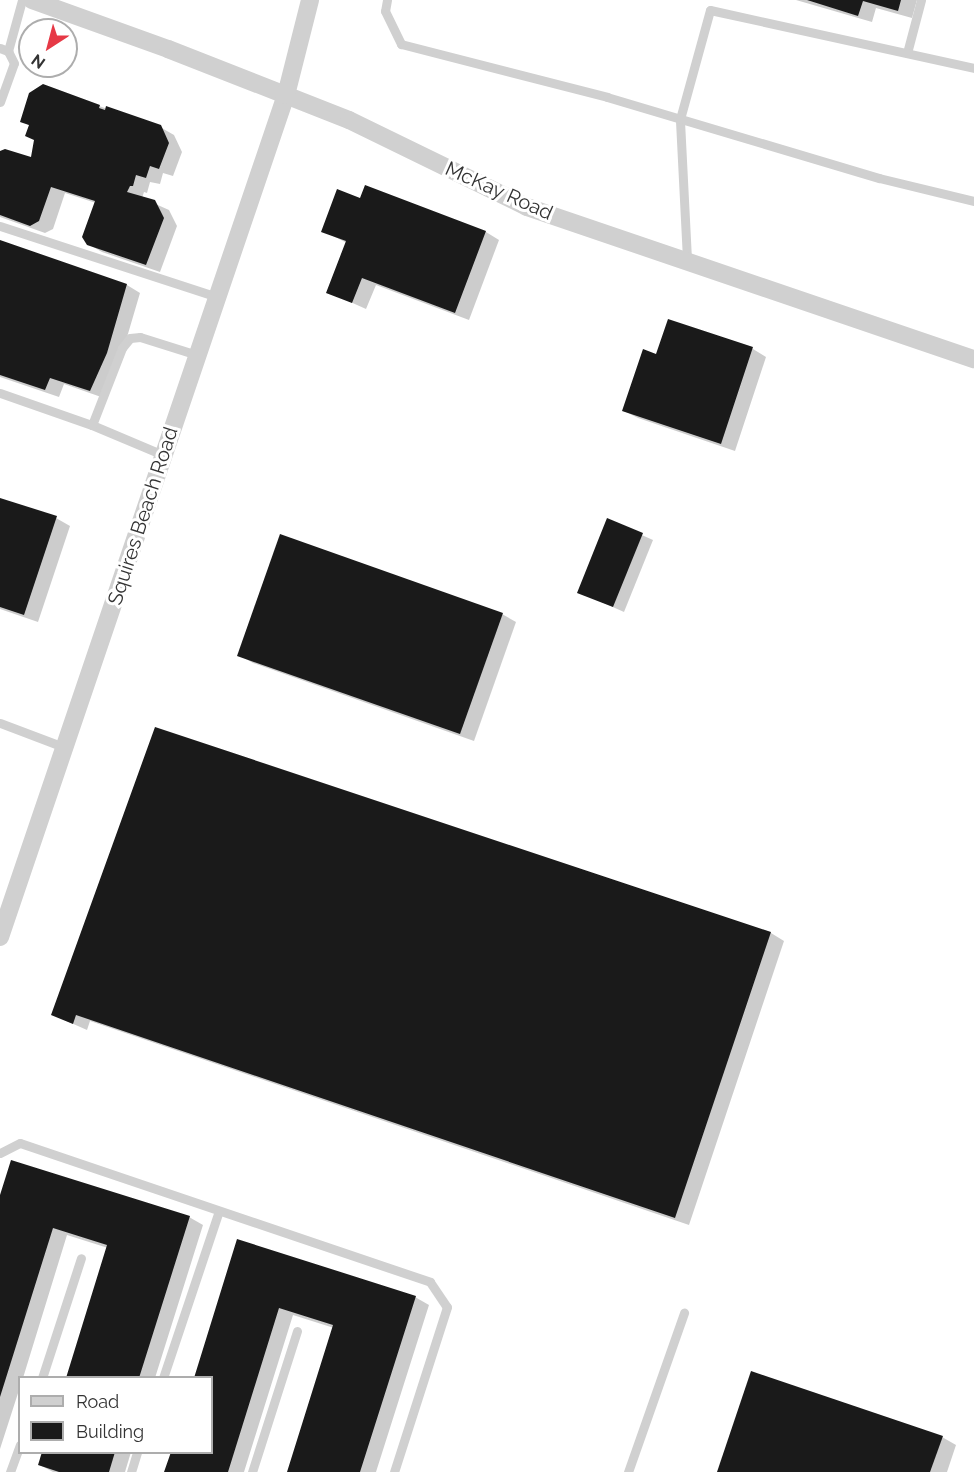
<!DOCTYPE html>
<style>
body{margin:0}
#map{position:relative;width:974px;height:1472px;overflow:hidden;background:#fff;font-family:Raleway,sans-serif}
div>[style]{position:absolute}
.shadow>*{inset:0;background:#0003}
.building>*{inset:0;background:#1a1a1a}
.lane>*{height:9px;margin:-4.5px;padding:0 4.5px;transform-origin:4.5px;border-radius:4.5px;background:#d0d0d0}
.street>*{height:18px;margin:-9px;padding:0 9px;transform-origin:9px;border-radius:9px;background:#d0d0d0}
span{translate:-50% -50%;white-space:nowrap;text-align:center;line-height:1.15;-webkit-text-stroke:6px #fff;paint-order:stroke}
.street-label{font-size:20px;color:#333}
.legend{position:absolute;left:18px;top:1376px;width:195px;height:78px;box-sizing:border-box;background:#fff;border:2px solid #adadad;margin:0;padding:8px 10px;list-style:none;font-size:18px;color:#333}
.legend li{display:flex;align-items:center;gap:12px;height:30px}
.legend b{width:30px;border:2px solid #adadad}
.north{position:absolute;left:18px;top:18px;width:60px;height:60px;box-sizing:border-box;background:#fff;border:2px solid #adadad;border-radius:50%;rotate:216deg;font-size:16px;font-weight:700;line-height:24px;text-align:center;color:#333}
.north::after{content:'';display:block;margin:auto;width:21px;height:27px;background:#e63946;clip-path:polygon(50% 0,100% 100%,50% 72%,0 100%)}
</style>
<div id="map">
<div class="shadow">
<div style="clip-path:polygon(796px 0,917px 0,912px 18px,876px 8px,872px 22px)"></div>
<div style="clip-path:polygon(99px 106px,160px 127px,174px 135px,182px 152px,173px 176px,163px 173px,160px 184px,150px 182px,147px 193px,144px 192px,142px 198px,169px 210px,177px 226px,160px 272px,102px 252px,88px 244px,96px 203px,65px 193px,53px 229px,45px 233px,0 217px,0 153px,32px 159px,35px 141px,30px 126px,22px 121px)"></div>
<div style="clip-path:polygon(366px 187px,486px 232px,499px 240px,469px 320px,376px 285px,366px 309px,328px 292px,347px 243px,323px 231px,360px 200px)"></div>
<div style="clip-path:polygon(0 242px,127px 285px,140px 293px,120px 361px,104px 398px,64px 384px,59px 397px,0 377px)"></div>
<div style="clip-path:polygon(669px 320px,753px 349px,766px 357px,735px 451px,638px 418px,624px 411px,657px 356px)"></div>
<div style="clip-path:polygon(0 499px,56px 518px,70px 526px,38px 622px,0 609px)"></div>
<div style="clip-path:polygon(608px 520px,653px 540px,624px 612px,579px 592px)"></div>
<div style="clip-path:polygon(502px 614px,516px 622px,474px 741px,253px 663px,239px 655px)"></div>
<div style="clip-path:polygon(156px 729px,771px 933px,784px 941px,689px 1225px,90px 1021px,87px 1030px,53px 1015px)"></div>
<div style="clip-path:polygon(0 1200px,189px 1217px,203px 1225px,155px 1378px,67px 1378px,108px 1248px,67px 1235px,23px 1378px,20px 1378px,20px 1387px,0 1449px)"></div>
<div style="clip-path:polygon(238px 1241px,415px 1297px,429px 1305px,376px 1472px,289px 1472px,334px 1328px,293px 1315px,244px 1472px,166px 1472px,212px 1452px,212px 1378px)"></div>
<div style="clip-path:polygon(942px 1437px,956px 1445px,947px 1472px,718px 1472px)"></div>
<div style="clip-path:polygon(43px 1452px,131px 1452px,125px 1472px,53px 1472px,40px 1465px)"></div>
</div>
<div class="building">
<div style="clip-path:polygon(807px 0,901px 0,898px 11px,863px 1px,858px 16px)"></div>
<div style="clip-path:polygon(43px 84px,100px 105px,99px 108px,105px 110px,106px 106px,161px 125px,169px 143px,159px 169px,150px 166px,146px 178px,136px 175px,133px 186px,130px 186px,127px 192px,155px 200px,164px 218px,146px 265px,87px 245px,82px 237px,95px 201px,51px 187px,39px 221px,30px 226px,0 215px,0 151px,5px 149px,31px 157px,34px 140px,25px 136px,29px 125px,20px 122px,29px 93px)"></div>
<div style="clip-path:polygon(365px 185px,486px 231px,455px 313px,362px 278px,352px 303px,326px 293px,346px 241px,321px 232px,337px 189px,360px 198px)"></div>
<div style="clip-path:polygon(0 240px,127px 284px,107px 353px,90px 391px,50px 378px,45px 390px,0 375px)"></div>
<div style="clip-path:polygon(668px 319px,753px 347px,721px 444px,622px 411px,643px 349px,656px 354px)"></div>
<div style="clip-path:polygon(0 498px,57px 516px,24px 615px,0 607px)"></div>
<div style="clip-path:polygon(607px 518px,643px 533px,613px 607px,577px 593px)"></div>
<div style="clip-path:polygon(280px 534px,503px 613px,460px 734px,237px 656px)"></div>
<div style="clip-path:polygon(155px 727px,771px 932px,675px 1218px,76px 1015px,73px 1024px,51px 1015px)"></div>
<div style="clip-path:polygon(11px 1160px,190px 1216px,139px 1378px,66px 1378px,107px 1245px,53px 1228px,0 1397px,0 1195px)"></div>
<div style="clip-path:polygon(237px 1239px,416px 1296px,360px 1472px,287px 1472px,333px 1325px,279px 1308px,228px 1472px,164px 1472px,171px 1452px,212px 1452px,212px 1378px,194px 1378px)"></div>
<div style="clip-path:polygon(751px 1371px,943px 1436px,930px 1472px,717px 1472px)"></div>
<div style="clip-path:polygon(42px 1452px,115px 1452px,109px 1472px,59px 1472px,38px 1465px)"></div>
</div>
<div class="lane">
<div style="left:387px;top:0;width:11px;rotate:100deg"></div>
<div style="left:385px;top:11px;width:37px;rotate:64deg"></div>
<div style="left:401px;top:44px;width:213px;rotate:14.4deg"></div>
<div style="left:607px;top:97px;width:284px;rotate:16.6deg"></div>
<div style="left:879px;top:178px;width:98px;rotate:13.6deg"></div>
<div style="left:0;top:48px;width:9px;rotate:21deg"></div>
<div style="left:8px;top:51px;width:53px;rotate:-74.6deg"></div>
<div style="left:907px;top:53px;width:55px;rotate:-75.2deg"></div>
<div style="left:0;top:102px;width:41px;rotate:-70.3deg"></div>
<div style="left:14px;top:63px;width:13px;rotate:-117deg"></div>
<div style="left:0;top:226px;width:228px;rotate:18.1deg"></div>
<div style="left:687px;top:259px;width:140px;rotate:-92.9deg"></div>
<div style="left:680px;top:119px;width:113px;rotate:-74.6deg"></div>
<div style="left:710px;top:10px;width:270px;rotate:12.4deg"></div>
<div style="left:0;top:393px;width:97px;rotate:19.2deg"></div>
<div style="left:92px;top:425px;width:77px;rotate:22.9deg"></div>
<div style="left:92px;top:425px;width:83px;rotate:-68.7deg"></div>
<div style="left:122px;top:348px;width:13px;rotate:-51deg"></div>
<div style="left:130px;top:338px;width:10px;rotate:-6deg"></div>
<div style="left:140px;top:337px;width:60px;rotate:17.5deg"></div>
<div style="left:0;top:723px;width:68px;rotate:20.6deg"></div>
<div style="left:0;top:1153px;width:22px;rotate:-27deg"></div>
<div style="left:20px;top:1143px;width:433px;rotate:18.7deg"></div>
<div style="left:430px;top:1282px;width:30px;rotate:56deg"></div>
<div style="left:447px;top:1307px;width:173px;rotate:107.8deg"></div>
<div style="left:42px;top:1378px;width:126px;rotate:-72deg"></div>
<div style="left:163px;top:1378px;width:176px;rotate:-71.5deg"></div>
<div style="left:10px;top:1472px;width:29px;rotate:-70deg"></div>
<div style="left:131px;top:1472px;width:21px;rotate:-73deg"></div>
<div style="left:252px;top:1472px;width:148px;rotate:-72.3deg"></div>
<div style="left:628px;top:1472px;width:169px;rotate:-70.6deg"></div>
</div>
<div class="street">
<div style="left:32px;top:0;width:145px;rotate:19.8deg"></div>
<div style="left:168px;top:49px;width:194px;rotate:21.4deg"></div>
<div style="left:349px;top:120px;width:198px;rotate:26deg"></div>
<div style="left:527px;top:207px;width:472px;rotate:18.8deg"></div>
<div style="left:0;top:937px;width:889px;rotate:-71.24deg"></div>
<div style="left:286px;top:95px;width:98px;rotate:-75.8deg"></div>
</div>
<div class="street-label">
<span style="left:499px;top:191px;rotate:24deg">McKay Road</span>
<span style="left:143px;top:516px;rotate:-72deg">Squires Beach Road</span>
</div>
<ul class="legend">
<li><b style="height:8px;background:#d0d0d0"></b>Road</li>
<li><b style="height:16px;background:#1a1a1a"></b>Building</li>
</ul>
<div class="north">N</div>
</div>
